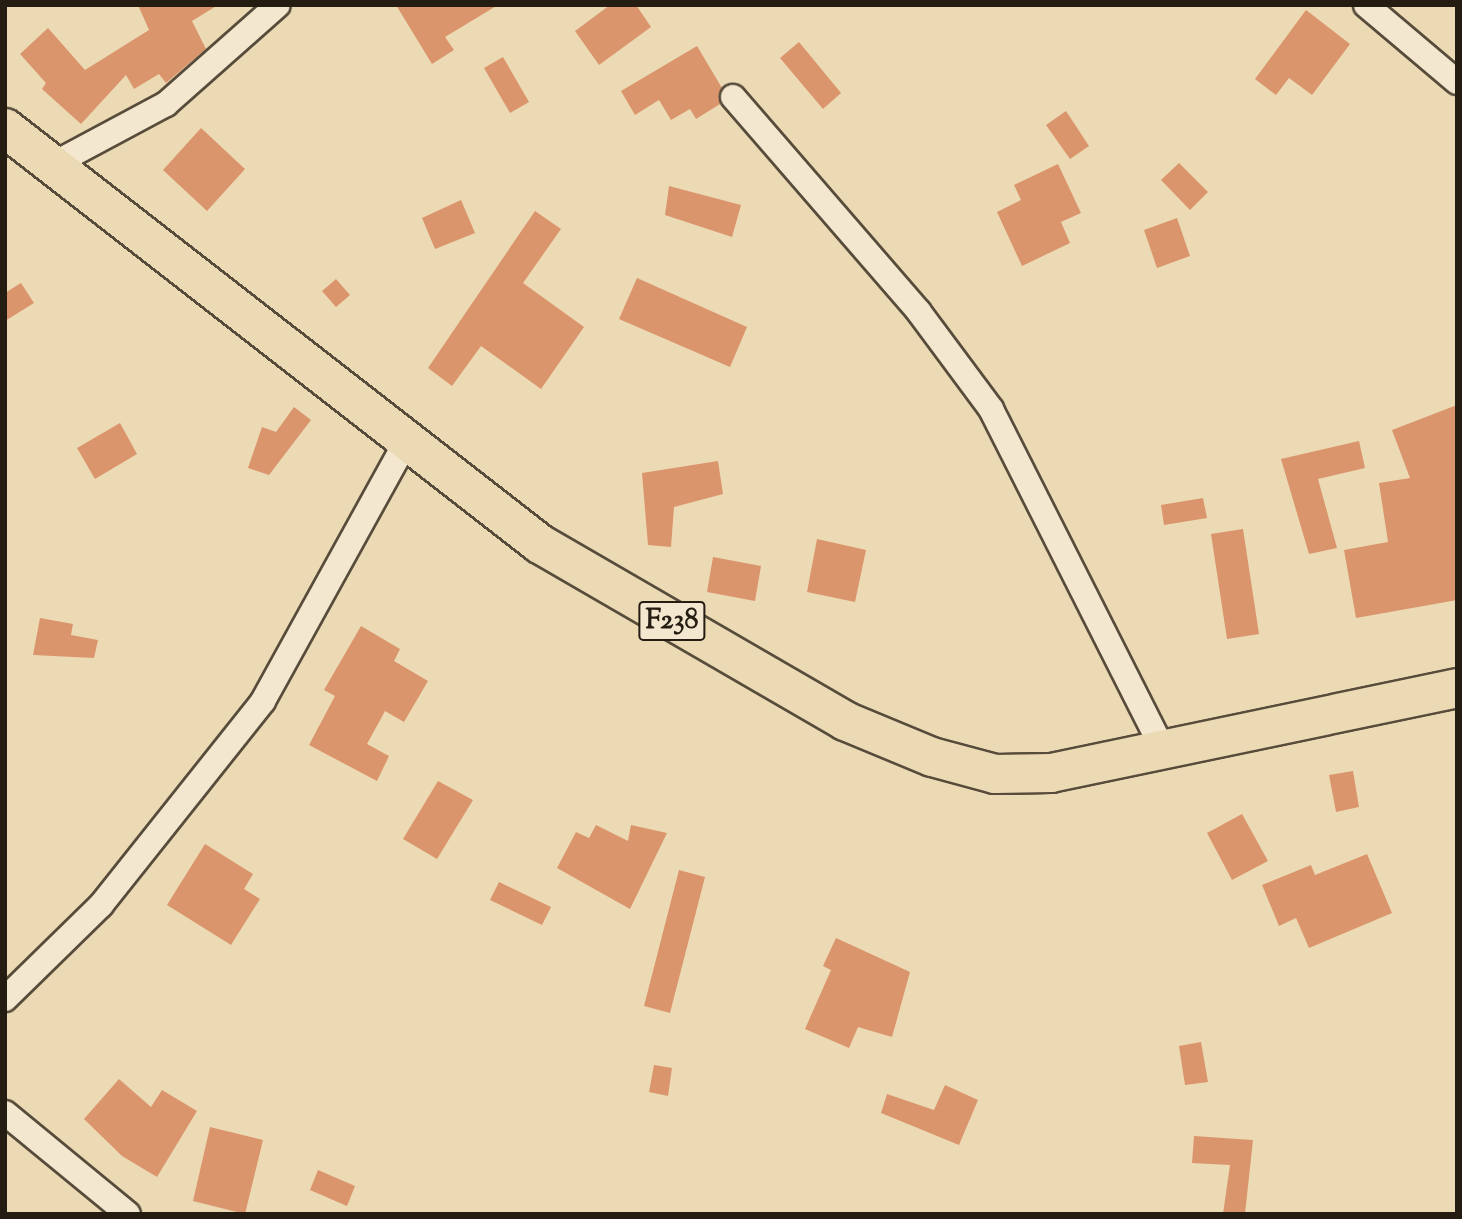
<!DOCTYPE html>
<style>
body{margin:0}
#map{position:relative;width:1462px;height:1219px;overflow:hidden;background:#ecdab5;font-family:"Sorts Mill Goudy",serif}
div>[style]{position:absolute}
.building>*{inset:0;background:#da956c}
.roads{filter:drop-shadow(2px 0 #574c3b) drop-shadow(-2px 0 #574c3b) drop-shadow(0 2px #574c3b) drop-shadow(0 -2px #574c3b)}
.street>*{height:24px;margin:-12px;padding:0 12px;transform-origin:12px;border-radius:12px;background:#f3e7cf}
.primary>*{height:38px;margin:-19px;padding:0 19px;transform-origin:19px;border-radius:19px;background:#ecdab5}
span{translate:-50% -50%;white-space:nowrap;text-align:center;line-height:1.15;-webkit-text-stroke:5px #f3e7cf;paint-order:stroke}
.shield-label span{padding:2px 5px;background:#f3e7cf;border:2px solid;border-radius:5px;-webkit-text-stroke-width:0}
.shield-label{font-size:28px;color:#251c12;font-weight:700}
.frame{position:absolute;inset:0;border:7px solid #251c12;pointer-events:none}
</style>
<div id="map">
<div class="building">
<div style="clip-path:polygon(138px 5px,218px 5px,192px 21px,206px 49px,166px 83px,159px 74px,134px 89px,126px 75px,81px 124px,42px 89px,46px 83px,20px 54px,48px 28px,85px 70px,149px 30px)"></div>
<div style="clip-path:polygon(396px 5px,498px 5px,445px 37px,454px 50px,432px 64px)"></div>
<div style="clip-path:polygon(610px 5px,636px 5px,651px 27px,599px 65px,575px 31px)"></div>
<div style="clip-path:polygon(1306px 10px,1350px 44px,1312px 95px,1289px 78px,1276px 95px,1255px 79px)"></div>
<div style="clip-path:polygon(799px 42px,841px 93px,823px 109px,780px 58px)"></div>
<div style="clip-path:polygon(697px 46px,722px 88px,720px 104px,696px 119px,690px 109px,671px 120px,659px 100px,635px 115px,621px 91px)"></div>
<div style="clip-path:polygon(503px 57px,529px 102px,510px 113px,484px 68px)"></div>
<div style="clip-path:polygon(1066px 111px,1089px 146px,1070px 159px,1046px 125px)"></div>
<div style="clip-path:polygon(201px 128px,245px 169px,207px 211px,163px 170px)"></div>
<div style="clip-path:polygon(1179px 163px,1208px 192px,1190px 210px,1161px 180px)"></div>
<div style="clip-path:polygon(1058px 164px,1081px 213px,1061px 222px,1070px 243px,1022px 266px,997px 212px,1021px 200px,1014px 185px)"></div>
<div style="clip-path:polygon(669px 186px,741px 205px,732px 237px,665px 215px)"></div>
<div style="clip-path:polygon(461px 200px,475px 233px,435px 249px,422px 218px)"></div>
<div style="clip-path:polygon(535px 211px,561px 229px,523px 283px,584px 327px,541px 389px,481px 346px,452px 386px,428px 368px)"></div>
<div style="clip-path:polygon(1177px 218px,1190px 256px,1157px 268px,1144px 230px)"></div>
<div style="clip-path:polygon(637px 278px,747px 327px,730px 367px,619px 319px)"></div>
<div style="clip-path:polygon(336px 279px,350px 295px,336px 307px,322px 291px)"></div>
<div style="clip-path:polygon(21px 283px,34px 303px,5px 321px,5px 293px)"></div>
<div style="clip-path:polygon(1457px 405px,1457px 600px,1356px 618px,1344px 550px,1388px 542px,1379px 483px,1410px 478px,1392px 430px)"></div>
<div style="clip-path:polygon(294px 407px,311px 420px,269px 475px,248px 468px,262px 427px,276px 432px)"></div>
<div style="clip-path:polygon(120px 423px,137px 454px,95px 479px,77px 448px)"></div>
<div style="clip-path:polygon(1359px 441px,1365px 468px,1318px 479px,1337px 548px,1309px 554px,1281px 459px)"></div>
<div style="clip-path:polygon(718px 461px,723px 494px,674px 507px,671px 547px,648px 545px,642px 473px)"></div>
<div style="clip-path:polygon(1203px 498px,1207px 518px,1164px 525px,1161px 505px)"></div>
<div style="clip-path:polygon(1243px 529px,1259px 634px,1227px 639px,1211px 534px)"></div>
<div style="clip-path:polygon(817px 539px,866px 550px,855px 602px,807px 592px)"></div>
<div style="clip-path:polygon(713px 557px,761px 566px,755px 601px,707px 592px)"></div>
<div style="clip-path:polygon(40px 618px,73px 624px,71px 635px,98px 640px,94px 658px,33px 655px)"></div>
<div style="clip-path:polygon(361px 626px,400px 649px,394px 661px,428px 681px,404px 722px,385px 711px,367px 744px,389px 756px,377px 781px,309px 745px,335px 696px,324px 690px)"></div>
<div style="clip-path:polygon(1353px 771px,1359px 807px,1336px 812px,1329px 775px)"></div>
<div style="clip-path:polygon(438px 781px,473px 800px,437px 859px,403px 839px)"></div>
<div style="clip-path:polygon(1242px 814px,1268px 861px,1232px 880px,1207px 833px)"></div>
<div style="clip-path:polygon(596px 825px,628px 841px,631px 825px,667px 833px,630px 909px,557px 868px,576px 832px,589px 838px)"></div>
<div style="clip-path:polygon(205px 844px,253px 874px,244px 889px,260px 899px,231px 945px,167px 905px)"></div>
<div style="clip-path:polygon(1367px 854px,1392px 913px,1309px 948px,1296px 918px,1279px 926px,1262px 885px,1311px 865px,1315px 875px)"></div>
<div style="clip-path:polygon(679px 870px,705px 877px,670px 1013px,644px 1006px)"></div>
<div style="clip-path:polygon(499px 882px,551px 907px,542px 925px,490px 900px)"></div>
<div style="clip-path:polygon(836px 938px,910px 972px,892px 1037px,858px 1027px,849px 1048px,805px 1029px,831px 970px,823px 966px)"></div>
<div style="clip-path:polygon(1201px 1042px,1208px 1082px,1185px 1085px,1179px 1046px)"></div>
<div style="clip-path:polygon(654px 1065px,672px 1068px,668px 1096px,649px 1092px)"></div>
<div style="clip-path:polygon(119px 1079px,151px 1107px,162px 1090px,197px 1111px,157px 1177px,122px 1156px,84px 1119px)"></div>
<div style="clip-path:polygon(945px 1085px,978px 1100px,959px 1145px,881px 1113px,887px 1094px,934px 1110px)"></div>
<div style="clip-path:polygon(210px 1127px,263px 1140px,245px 1214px,193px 1201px)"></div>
<div style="clip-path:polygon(1194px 1136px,1253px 1140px,1245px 1214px,1223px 1214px,1230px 1165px,1192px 1163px)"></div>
<div style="clip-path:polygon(318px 1170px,355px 1186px,347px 1206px,310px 1190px)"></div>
</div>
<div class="roads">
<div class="street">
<div style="left:1366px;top:5px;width:119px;rotate:40.2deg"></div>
<div style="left:733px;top:97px;width:284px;rotate:49.1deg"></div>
<div style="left:919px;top:312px;width:121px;rotate:53.4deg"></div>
<div style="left:991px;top:409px;width:384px;rotate:63.2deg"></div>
<div style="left:54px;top:164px;width:127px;rotate:-28.2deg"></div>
<div style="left:166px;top:104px;width:149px;rotate:-41.5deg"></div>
<div style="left:5px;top:999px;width:134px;rotate:-44.4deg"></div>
<div style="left:101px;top:905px;width:260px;rotate:-51.5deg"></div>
<div style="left:263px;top:701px;width:298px;rotate:-61.1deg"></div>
<div style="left:5px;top:1113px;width:159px;rotate:39.4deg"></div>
</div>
<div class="primary">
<div style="left:5px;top:128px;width:678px;rotate:37.87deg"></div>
<div style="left:540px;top:544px;width:353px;rotate:30.1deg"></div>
<div style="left:845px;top:721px;width:94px;rotate:22.5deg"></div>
<div style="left:932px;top:757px;width:65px;rotate:15.1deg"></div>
<div style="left:995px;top:774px;width:56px;rotate:-1deg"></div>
<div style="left:1051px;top:773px;width:415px;rotate:-11.8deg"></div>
</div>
</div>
<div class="shield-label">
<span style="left:672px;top:621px">F238</span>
</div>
<div class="frame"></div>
</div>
